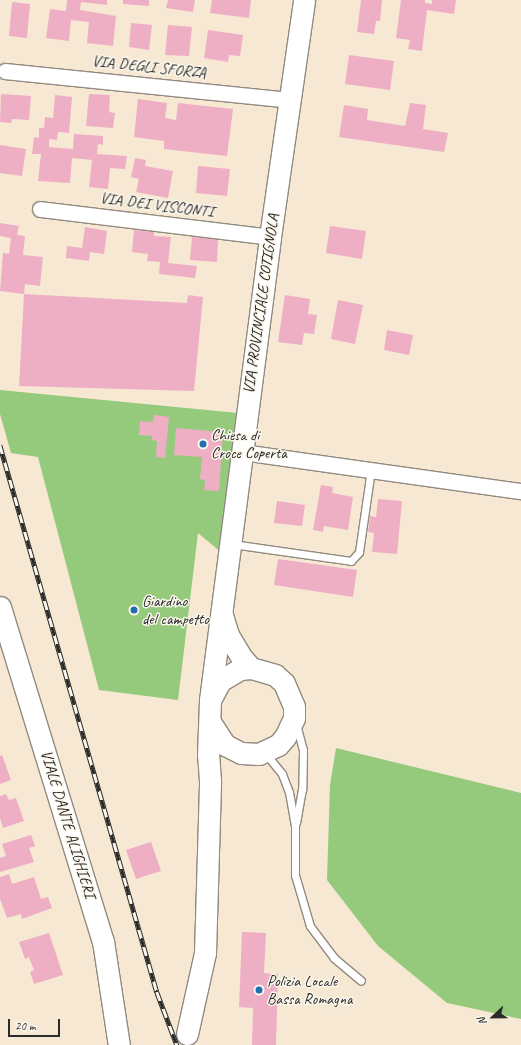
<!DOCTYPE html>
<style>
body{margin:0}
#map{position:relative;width:521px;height:1045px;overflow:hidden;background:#f7e8d3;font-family:Caveat,sans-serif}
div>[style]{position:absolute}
.green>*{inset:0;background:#95ca7c}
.building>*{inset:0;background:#eeafc5}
.roads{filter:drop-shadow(1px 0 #918a7f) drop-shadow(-1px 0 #918a7f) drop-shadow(0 1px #918a7f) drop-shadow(0 -1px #918a7f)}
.lane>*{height:7px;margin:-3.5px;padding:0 3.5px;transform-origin:3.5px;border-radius:3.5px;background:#fff}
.street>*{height:15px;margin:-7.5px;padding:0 7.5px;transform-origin:7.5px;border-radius:7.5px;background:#fff}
.secondary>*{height:21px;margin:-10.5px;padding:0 10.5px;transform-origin:10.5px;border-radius:10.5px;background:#fff}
.rail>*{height:4.5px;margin-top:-2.25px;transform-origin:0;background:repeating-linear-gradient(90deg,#fbf7ec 0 9px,#2b2b2b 0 18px);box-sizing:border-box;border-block:1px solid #2b2b2b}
.dots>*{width:11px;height:11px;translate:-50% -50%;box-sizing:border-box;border:2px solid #fbf7ec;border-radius:50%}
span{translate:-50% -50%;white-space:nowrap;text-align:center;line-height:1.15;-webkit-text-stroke:3px #fbf7ec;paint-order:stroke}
.street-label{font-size:16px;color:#2b2b2b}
.poi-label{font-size:16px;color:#2b2b2b}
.left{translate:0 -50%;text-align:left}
.north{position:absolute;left:473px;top:997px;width:40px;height:40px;-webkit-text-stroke:3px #fbf7ec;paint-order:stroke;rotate:248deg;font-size:11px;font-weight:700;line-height:16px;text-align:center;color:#2b2b2b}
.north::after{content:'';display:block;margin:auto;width:14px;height:18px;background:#2b2b2b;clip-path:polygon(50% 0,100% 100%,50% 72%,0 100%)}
.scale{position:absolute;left:8px;top:1019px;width:52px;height:18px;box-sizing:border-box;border:2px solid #2b2b2b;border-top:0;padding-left:5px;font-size:12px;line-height:14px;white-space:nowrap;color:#2b2b2b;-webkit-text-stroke:3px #fbf7ec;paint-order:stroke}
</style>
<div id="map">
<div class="green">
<div style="clip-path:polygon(0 390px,238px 413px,222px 553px,198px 533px,178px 700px,99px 690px,38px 457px,11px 453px,0 414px)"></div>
<div style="clip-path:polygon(336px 748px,521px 793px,521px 1019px,447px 1003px,378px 946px,327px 880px,330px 785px)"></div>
</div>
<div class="building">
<div style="clip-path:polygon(67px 0,107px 0,107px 5px,81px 2px,80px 10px,116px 16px,113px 46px,87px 43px,89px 22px,71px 20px,69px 41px,46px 38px,50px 9px,66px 11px)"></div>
<div style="clip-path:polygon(123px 0,149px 0,149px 6px,123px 4px)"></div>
<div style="clip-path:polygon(168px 0,195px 0,193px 12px,166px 8px)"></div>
<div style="clip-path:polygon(212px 0,251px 0,249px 18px,210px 13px)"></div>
<div style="clip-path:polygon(361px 0,382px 0,380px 21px,376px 21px,374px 34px,357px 32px)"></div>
<div style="clip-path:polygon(401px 0,425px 0,425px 3px,432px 4px,432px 0,456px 0,454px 14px,427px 10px,422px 51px,408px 49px,410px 40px,396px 38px)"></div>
<div style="clip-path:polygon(12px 2px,30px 4px,27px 38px,9px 36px)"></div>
<div style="clip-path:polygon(131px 23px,152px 25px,149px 50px,129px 47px)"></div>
<div style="clip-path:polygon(168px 25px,192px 27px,189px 56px,165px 55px)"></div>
<div style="clip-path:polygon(208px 30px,243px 35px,240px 56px,229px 55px,228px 62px,204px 58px)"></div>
<div style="clip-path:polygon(349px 55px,394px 61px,390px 90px,345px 84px)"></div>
<div style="clip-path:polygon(1px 94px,31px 96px,29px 120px,12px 119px,11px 123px,0 122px)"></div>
<div style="clip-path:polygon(89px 94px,110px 95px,109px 112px,115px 113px,113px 128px,86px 126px)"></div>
<div style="clip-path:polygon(55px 95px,72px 97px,69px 133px,58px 132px,57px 140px,49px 139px,49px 147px,73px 149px,74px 134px,103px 136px,103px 145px,98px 144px,97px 154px,127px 156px,125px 169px,110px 168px,108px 189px,89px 187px,92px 160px,72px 158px,70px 183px,38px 181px,41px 154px,32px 154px,34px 137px,39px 138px,39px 128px,44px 128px,45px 117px,53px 118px)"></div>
<div style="clip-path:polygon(138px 99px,167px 103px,165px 118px,176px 120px,178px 103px,233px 109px,227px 156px,164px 149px,164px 141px,134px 137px)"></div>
<div style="clip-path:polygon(410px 103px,426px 105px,423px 129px,448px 133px,444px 152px,339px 137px,344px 105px,368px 109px,367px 120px,405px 126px)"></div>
<div style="clip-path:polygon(0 145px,26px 149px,22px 176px,0 173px)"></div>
<div style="clip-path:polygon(135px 158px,146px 160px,145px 166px,173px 171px,168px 198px,136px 192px,139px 179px,131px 177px)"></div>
<div style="clip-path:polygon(198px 166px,230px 169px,227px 196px,196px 193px)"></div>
<div style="clip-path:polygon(0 223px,19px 226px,17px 235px,25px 236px,23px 255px,43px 257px,40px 286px,25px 284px,24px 294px,0 291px,3px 253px,9px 254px,11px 238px,0 236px)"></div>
<div style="clip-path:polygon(330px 226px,366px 231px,362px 259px,326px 253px)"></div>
<div style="clip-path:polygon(85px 227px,107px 231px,104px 254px,90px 252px,89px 261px,66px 258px,67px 246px,82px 248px)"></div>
<div style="clip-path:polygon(134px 230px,154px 232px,154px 236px,171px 237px,168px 263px,197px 266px,195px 278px,159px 274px,160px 262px,147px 261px,148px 254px,132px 252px)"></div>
<div style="clip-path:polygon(192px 237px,218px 239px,217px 262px,190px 260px)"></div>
<div style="clip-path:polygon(24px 294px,187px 303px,188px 295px,203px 297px,194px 391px,19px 386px)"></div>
<div style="clip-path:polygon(285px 295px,310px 299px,308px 314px,317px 315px,314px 334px,304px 333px,302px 345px,278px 342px)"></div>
<div style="clip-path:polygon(338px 300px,363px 305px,355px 344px,331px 339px)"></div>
<div style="clip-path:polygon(387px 330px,413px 335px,409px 355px,384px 350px)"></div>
<div style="clip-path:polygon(154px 415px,169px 417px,165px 458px,156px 457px,157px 441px,152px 440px,152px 436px,139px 435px,140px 421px,153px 422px)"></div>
<div style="clip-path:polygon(176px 428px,223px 432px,219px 491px,204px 490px,205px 480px,200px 479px,202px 457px,174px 455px)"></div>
<div style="clip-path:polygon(321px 485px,333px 487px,332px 493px,353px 497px,348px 530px,324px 526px,323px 532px,313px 530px)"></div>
<div style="clip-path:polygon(378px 499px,402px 501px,397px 554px,372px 552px,374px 533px,368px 532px,370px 516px,376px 517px)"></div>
<div style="clip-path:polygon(277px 501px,305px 505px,302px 526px,274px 523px)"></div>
<div style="clip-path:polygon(278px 559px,357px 570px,353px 597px,274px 585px)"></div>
<div style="clip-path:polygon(2px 755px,11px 780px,0 784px,0 756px)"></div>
<div style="clip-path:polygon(6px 794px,9px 800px,16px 798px,24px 821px,3px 828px,0 818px,0 796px)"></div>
<div style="clip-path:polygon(31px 835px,35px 846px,29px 848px,34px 862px,0 872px,0 858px,6px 856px,2px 844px)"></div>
<div style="clip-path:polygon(151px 842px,161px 871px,136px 879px,126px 850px)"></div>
<div style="clip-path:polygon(9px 874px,12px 884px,34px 877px,41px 899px,48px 897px,52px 908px,22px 919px,21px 914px,7px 918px,0 899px,0 877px)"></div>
<div style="clip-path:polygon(242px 932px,266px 933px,264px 973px,278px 974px,276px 1045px,252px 1045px,253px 1008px,239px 1007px)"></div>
<div style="clip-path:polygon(49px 933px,63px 975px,34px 984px,30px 972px,34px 970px,29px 957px,25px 959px,19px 942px)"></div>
</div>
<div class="roads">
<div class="lane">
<div style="left:232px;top:544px;width:120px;rotate:8.1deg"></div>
<div style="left:351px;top:561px;width:12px;rotate:-48deg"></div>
<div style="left:359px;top:552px;width:83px;rotate:-81.7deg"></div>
<div style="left:296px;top:724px;width:27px;rotate:75deg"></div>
<div style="left:303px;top:750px;width:39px;rotate:91deg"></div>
<div style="left:302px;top:789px;width:34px;rotate:100deg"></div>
<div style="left:263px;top:756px;width:8px;rotate:23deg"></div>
<div style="left:270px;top:759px;width:19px;rotate:51deg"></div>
<div style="left:282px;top:774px;width:19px;rotate:69deg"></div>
<div style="left:289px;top:792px;width:35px;rotate:80deg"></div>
<div style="left:295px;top:826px;width:49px;rotate:90deg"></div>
<div style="left:295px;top:875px;width:53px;rotate:73.6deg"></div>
<div style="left:310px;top:926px;width:40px;rotate:53deg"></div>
<div style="left:334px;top:958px;width:35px;rotate:40deg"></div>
</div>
<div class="street">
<div style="left:5px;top:71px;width:286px;rotate:5.8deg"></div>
<div style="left:40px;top:209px;width:232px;rotate:6.9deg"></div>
<div style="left:242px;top:452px;width:282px;rotate:8deg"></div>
</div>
<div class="secondary">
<div style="left:0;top:607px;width:350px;rotate:72.9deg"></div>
<div style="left:103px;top:941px;width:105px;rotate:81.3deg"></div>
<div style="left:222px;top:615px;width:21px;rotate:73deg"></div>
<div style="left:228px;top:635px;width:27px;rotate:59deg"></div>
<div style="left:242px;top:658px;width:13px;rotate:48deg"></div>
<div style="left:210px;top:700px;width:467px;rotate:-82.6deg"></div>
<div style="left:270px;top:237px;width:239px;rotate:-81.8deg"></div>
<div style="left:187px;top:1034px;width:83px;rotate:-77.5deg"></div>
<div style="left:205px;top:953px;width:172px;rotate:-88.3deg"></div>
<div style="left:210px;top:781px;width:26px;rotate:-94deg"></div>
<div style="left:208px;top:755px;width:55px;rotate:-87.9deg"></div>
<div style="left:210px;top:700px;width:21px;rotate:-62deg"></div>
<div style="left:220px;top:681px;width:23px;rotate:-31deg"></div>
<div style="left:240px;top:669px;width:11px;rotate:-5deg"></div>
<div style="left:251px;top:668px;width:25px;rotate:16deg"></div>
<div style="left:275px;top:675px;width:12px;rotate:42deg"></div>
<div style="left:284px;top:683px;width:25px;rotate:67deg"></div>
<div style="left:294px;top:706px;width:12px;rotate:90deg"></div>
<div style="left:294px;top:718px;width:21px;rotate:115deg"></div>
<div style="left:285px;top:737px;width:11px;rotate:131deg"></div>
<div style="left:278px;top:745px;width:21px;rotate:155deg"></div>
<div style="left:259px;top:754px;width:18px;rotate:-177deg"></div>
<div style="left:241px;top:753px;width:18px;rotate:-153deg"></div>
<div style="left:225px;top:745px;width:27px;rotate:-123deg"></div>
</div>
</div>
<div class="rail">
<div style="left:0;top:445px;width:569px;rotate:73.99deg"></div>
<div style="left:157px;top:992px;width:57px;rotate:69.3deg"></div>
</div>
<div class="dots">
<div style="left:203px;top:444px;background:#1f6fb2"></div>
<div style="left:134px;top:610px;background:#1f6fb2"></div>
<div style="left:259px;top:990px;background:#1f6fb2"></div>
</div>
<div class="street-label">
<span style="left:149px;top:67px;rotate:6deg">VIA DEGLI SFORZA</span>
<span style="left:157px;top:205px;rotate:7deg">VIA DEI VISCONTI</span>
<span style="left:261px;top:304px;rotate:-82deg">VIA PROVINCIALE COTIGNOLA</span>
<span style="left:68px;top:824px;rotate:73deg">VIALE DANTE ALIGHIERI</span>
</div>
<div class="poi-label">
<span class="left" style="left:211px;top:444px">Chiesa di<br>Croce Coperta</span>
<span class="left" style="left:142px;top:610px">Giardino<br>del campetto</span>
<span class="left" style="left:267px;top:990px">Polizia Locale<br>Bassa Romagna</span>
</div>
<div class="north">N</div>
<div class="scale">20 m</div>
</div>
